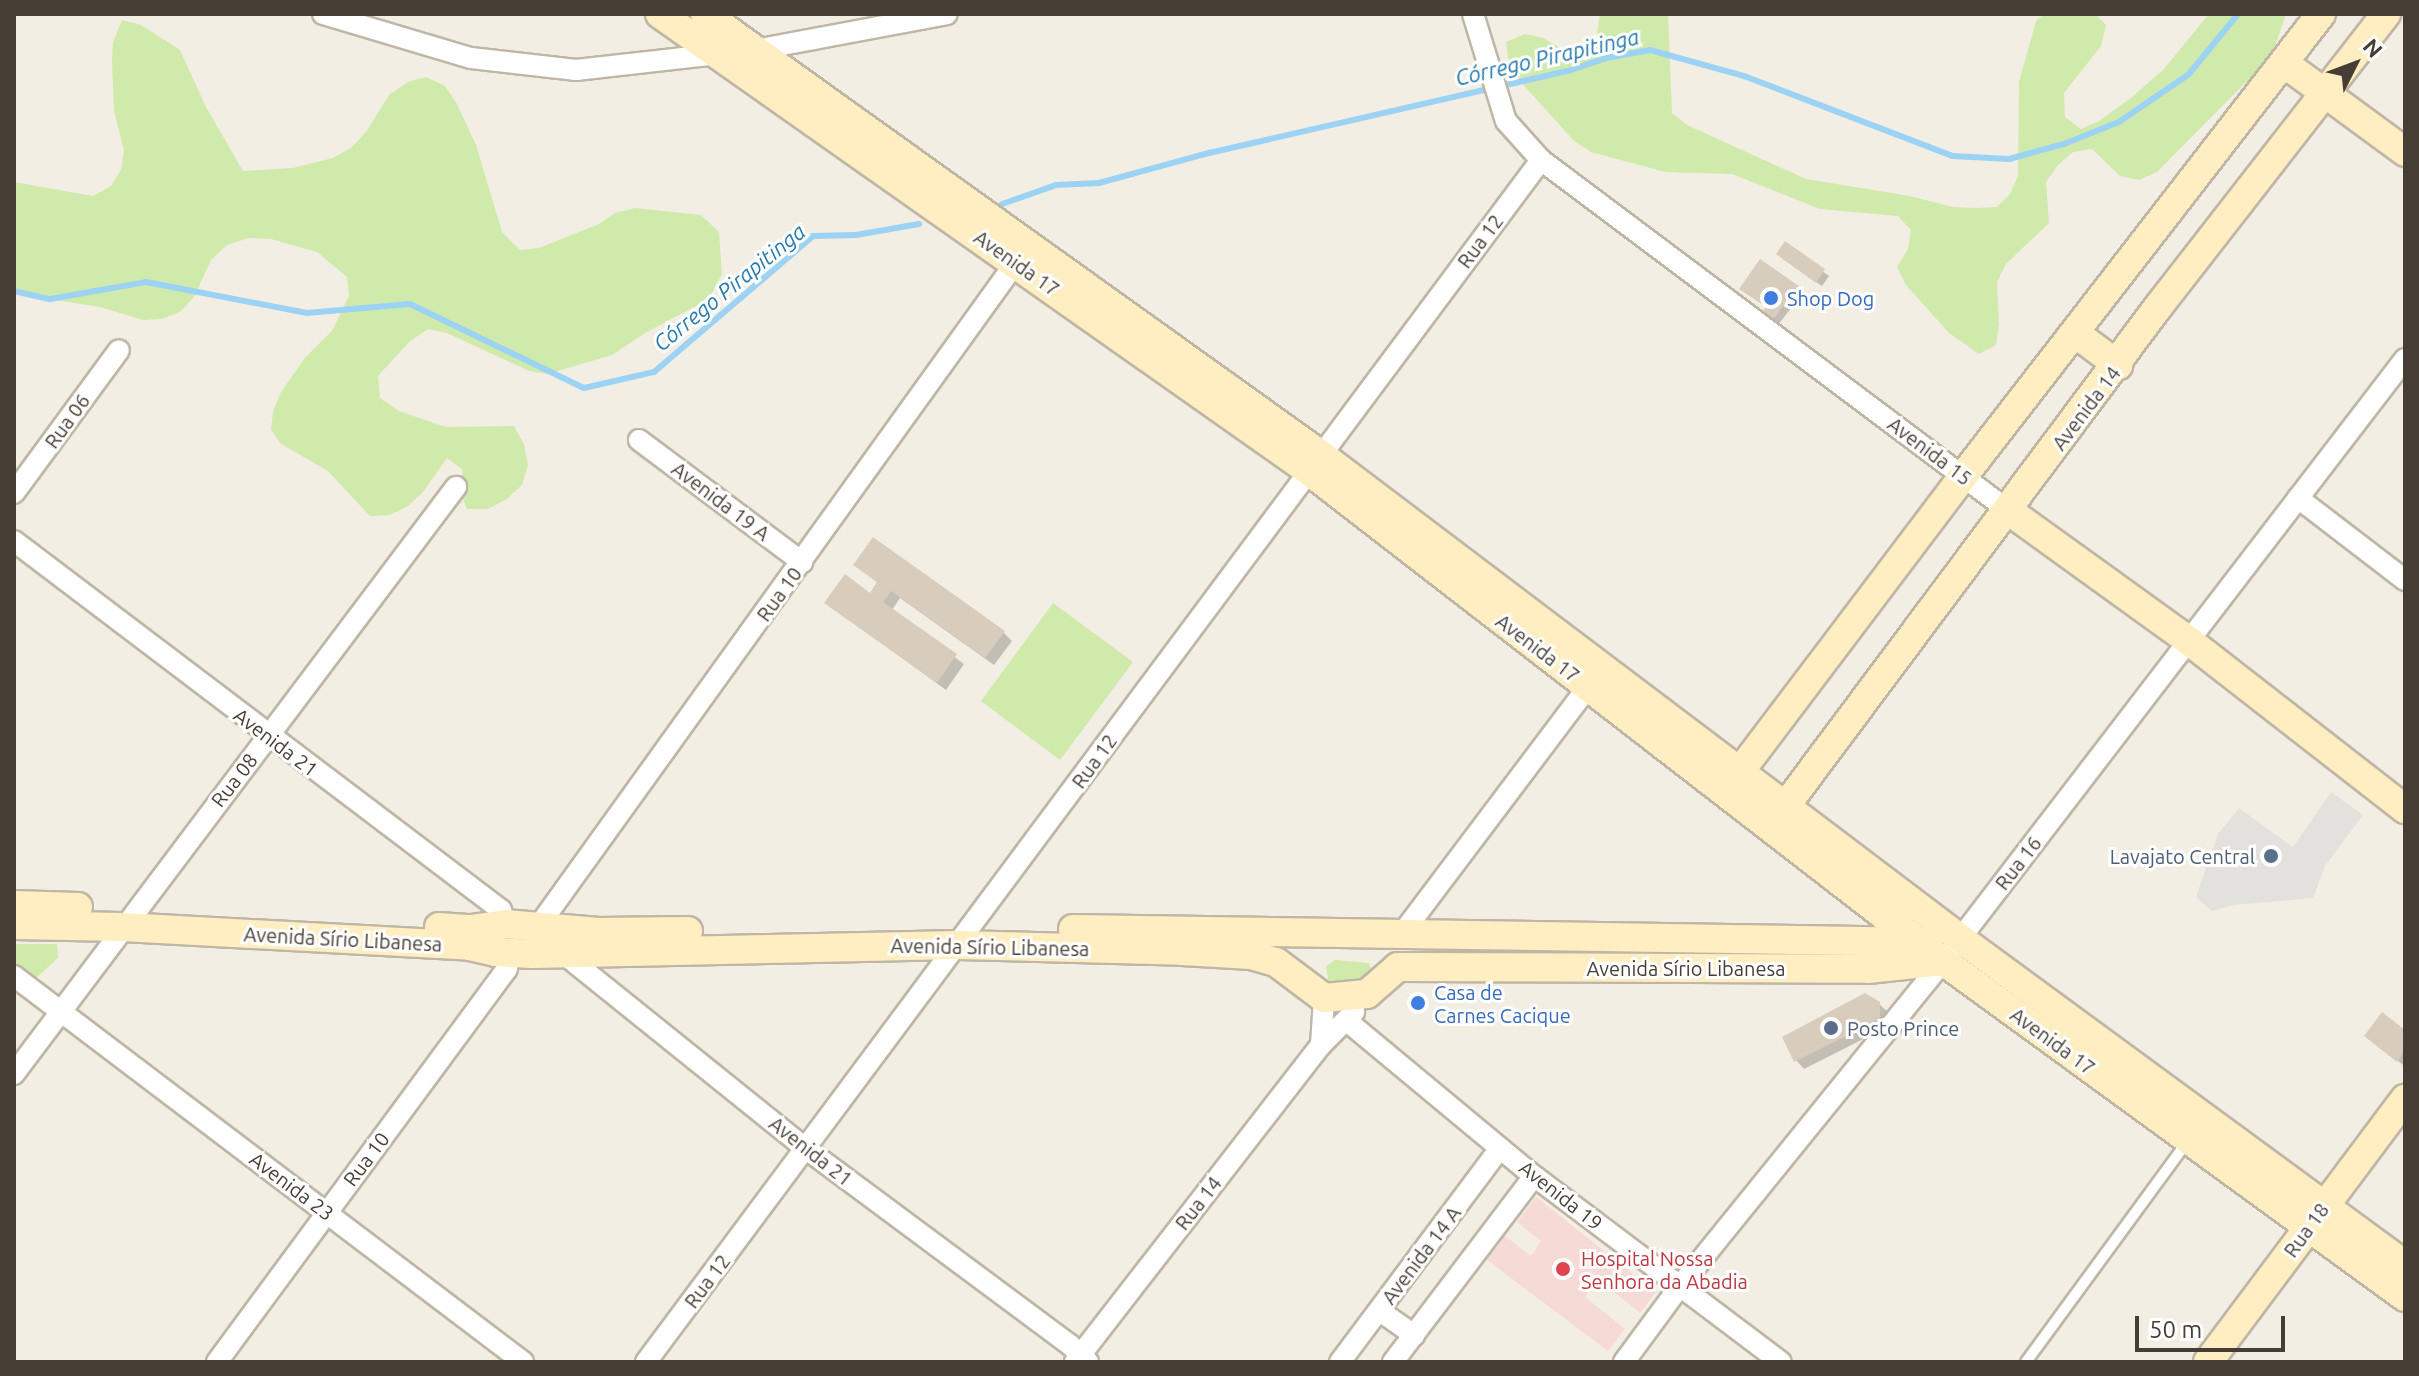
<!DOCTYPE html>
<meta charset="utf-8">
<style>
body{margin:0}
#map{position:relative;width:2419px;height:1376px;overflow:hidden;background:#f3eee4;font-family:Ubuntu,sans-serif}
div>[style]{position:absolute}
.medical>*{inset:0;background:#f5dad6}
.green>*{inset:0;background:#cfeaaa}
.parking>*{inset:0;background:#e3e1dd}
.shadow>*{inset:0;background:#0003}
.stream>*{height:6px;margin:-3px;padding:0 3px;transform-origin:3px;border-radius:3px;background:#9cd3f4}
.building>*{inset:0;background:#d8ccbc}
.roads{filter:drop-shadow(2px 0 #bfb6a6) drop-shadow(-2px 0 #bfb6a6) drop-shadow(0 2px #bfb6a6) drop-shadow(0 -2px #bfb6a6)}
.lane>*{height:10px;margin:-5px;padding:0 5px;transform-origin:5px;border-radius:5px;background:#fff}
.street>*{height:20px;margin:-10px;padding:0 10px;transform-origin:10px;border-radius:10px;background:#fff}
.secondary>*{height:28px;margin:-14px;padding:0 14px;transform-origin:14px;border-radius:14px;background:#ffeec2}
.dots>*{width:22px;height:22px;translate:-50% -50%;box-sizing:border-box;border:4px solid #fff;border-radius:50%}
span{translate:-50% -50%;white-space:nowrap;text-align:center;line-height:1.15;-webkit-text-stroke:6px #fff;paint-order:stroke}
.street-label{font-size:20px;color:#463e34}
.shop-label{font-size:20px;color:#366cbe}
.left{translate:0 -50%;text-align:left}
.service-label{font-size:20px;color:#4e5e75}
.right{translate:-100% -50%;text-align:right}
.health-label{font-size:20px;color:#be3a42}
.water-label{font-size:22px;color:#267aaf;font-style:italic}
.frame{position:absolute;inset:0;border:16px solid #463e34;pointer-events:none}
.north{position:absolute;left:2315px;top:24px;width:80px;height:80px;-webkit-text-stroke:6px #fff;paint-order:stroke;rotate:48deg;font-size:22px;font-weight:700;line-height:32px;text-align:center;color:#463e34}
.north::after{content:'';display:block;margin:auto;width:28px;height:36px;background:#463e34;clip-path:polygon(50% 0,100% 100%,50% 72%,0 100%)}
.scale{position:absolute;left:2135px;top:1316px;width:150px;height:36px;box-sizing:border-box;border:4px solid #463e34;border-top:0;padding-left:10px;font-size:24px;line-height:28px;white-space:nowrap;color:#463e34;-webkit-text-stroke:6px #fff;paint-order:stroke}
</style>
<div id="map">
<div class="medical">
<div style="clip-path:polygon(1536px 1197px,1656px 1292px,1640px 1313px,1598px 1279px,1585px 1297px,1625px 1329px,1608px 1351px,1487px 1260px,1505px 1236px,1531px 1256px,1541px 1241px,1517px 1222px)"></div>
</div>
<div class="green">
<div style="clip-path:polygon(1600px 14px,1668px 14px,1672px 113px,1687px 125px,1806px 179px,1910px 196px,1953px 207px,1976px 208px,1997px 207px,2010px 194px,2018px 176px,2019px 82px,2036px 21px,2044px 14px,2095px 14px,2106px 25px,2101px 46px,2064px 93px,2065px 117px,2081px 129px,2099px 121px,2132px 97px,2163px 70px,2209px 14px,2286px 14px,2273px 52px,2261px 67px,2157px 172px,2139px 180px,2120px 176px,2092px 149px,2073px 152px,2058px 165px,2046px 182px,2049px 223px,2006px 264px,1997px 282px,1999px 324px,1996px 345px,1979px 354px,1949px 333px,1906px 285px,1897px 267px,1908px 249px,1911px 230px,1898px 216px,1820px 209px,1732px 174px,1665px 172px,1591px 152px,1574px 141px,1520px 81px,1509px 63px,1506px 42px,1525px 34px,1543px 38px,1580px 59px,1595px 47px)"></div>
<div style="clip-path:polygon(122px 20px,141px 25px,180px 50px,206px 107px,243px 171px,293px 168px,333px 158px,351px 148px,366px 132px,389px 95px,408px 82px,426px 77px,445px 86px,457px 104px,476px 145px,502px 232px,520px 250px,539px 248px,599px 224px,615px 213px,635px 208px,701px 215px,719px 232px,722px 274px,712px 293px,698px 305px,645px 333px,612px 355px,547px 374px,529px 371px,447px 333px,428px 329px,410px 341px,378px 376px,380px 398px,399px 411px,446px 427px,514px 426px,524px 444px,528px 465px,522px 485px,507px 499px,488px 509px,467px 509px,460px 491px,463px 470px,447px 458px,423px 492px,408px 506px,390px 515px,370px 516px,328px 471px,281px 444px,271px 430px,273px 411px,281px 392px,305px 358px,332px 331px,349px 296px,347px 277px,317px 252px,271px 239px,248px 238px,227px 245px,211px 260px,194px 297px,180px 312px,162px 319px,143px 320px,100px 307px,14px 294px,14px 182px,93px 196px,111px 186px,121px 170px,124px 150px,114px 111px,112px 62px,113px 42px)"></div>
<div style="clip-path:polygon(1053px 603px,1133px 662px,1060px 760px,981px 701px)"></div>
<div style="clip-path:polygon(14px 944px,57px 944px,58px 958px,34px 980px,14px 964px)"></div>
<div style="clip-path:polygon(1335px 960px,1369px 963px,1374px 977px,1370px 984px,1329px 984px,1326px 966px)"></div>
</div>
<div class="parking">
<div style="clip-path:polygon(2331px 792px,2363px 815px,2325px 866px,2313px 898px,2234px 905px,2212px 911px,2196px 897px,2218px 834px,2239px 808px,2293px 847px)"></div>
</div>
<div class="shadow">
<div style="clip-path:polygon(1785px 244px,1829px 276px,1822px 286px,1783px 259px)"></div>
<div style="clip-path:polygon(1797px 288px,1803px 293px,1777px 326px,1768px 320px,1768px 308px,1741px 289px)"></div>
<div style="clip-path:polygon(856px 565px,1003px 632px,1012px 641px,994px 665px,900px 598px,892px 610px,964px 664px,946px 690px,827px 603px,871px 596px,879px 584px)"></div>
<div style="clip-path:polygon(1879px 1004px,1888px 1012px,1887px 1027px,1804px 1069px,1796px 1060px)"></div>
<div style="clip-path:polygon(2405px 1032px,2403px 1065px,2372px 1041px)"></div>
</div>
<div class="stream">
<div style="left:1002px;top:204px;width:57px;rotate:-19.4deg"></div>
<div style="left:1056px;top:185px;width:43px;rotate:-2.7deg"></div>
<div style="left:1099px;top:183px;width:114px;rotate:-15.3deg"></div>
<div style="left:1209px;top:153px;width:368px;rotate:-12.9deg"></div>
<div style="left:1568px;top:71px;width:40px;rotate:-18.9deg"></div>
<div style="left:1606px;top:58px;width:45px;rotate:-10.3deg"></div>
<div style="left:1650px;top:50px;width:98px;rotate:15.5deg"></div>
<div style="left:1744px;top:76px;width:223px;rotate:21deg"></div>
<div style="left:1952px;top:156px;width:57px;rotate:3deg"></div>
<div style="left:2009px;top:159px;width:57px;rotate:-15.3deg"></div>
<div style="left:2064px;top:144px;width:59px;rotate:-21.8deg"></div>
<div style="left:2119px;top:122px;width:85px;rotate:-34.4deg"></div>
<div style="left:2189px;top:74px;width:77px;rotate:-50.8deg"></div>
<div style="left:14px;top:291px;width:37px;rotate:13deg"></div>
<div style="left:50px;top:299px;width:97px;rotate:-10deg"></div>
<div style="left:146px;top:282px;width:164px;rotate:10.9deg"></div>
<div style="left:307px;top:313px;width:103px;rotate:-5deg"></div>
<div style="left:410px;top:304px;width:193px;rotate:25.8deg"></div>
<div style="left:584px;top:388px;width:72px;rotate:-12.9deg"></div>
<div style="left:654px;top:372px;width:209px;rotate:-40.5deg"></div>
<div style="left:813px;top:236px;width:43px;rotate:-1.3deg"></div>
<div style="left:856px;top:235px;width:64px;rotate:-9.9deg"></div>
</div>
<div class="building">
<div style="clip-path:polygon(1785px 241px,1825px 269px,1816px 283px,1776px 254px)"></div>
<div style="clip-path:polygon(1760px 259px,1799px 286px,1771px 322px,1760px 315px,1766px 307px,1739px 289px)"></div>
<div style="clip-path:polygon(873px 537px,1005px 631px,985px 658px,891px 591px,883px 602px,957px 654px,937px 683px,824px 603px,845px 574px,870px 593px,877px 582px,853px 565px)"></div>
<div style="clip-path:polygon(1865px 993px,1880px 1002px,1880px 1019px,1794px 1062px,1782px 1037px)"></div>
<div style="clip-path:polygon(2382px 1012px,2405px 1030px,2405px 1051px,2397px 1062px,2364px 1036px)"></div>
</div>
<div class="roads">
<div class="lane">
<div style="left:2026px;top:1362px;width:274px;rotate:-53.8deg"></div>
</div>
<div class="street">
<div style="left:323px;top:14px;width:154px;rotate:16.6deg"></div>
<div style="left:471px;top:58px;width:106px;rotate:6.5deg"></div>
<div style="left:576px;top:70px;width:180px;rotate:-6.4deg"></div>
<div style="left:755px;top:50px;width:195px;rotate:-10.6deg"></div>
<div style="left:1473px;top:14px;width:112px;rotate:72.9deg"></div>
<div style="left:1506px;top:121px;width:52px;rotate:48.1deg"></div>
<div style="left:1541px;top:160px;width:585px;rotate:36.87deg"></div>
<div style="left:639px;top:440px;width:204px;rotate:36.8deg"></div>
<div style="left:14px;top:493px;width:177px;rotate:-53.7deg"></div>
<div style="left:2298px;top:498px;width:135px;rotate:37.5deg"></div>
<div style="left:14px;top:541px;width:611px;rotate:37.15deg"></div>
<div style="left:501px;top:910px;width:15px;rotate:74deg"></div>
<div style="left:540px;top:924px;width:815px;rotate:-54.28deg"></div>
<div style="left:1401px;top:935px;width:311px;rotate:-53deg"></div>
<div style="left:565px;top:955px;width:308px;rotate:38.8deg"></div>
<div style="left:805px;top:1148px;width:329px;rotate:36.6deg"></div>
<div style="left:1069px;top:1344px;width:26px;rotate:43deg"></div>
<div style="left:14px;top:976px;width:639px;rotate:37.17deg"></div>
<div style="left:1347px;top:1021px;width:243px;rotate:39.7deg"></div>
<div style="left:1534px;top:1176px;width:309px;rotate:37deg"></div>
<div style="left:1321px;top:1045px;width:47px;rotate:-86.3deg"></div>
<div style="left:14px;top:1074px;width:735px;rotate:-53.02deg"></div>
<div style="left:1380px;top:1311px;width:42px;rotate:35.2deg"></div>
<div style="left:217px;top:1362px;width:488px;rotate:-53.6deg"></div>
<div style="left:507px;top:969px;width:16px;rotate:-94deg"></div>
<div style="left:646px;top:1362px;width:1499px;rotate:-53.33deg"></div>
<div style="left:1075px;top:1362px;width:401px;rotate:-52.2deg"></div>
<div style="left:1321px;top:1045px;width:47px;rotate:-45deg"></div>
<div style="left:1340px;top:1362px;width:267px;rotate:-53.2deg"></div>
<div style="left:1393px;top:1362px;width:233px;rotate:-52.8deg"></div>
<div style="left:1624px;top:1362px;width:94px;rotate:-53.6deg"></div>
<div style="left:1680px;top:1286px;width:418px;rotate:-51deg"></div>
<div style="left:1943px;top:961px;width:759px;rotate:-52.5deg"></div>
</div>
<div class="secondary">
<div style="left:660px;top:14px;width:794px;rotate:35.15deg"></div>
<div style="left:1309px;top:471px;width:801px;rotate:37.7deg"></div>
<div style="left:1943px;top:961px;width:571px;rotate:36.03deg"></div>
<div style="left:705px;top:14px;width:758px;rotate:35.6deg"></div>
<div style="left:1321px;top:455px;width:812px;rotate:37.1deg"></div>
<div style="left:1969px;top:945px;width:541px;rotate:36.28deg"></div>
<div style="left:2284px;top:63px;width:150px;rotate:36.3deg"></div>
<div style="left:2075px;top:333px;width:54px;rotate:36.7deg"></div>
<div style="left:2009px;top:511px;width:222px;rotate:35.8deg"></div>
<div style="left:2189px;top:641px;width:274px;rotate:37.9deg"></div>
<div style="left:1741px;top:770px;width:370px;rotate:-52.9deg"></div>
<div style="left:1964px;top:475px;width:583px;rotate:-52.25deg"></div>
<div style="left:1787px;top:804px;width:620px;rotate:-53.26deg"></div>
<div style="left:2158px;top:307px;width:371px;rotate:-52.1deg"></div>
<div style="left:14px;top:905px;width:64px;rotate:1.8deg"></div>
<div style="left:14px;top:925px;width:109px;rotate:1.1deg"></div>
<div style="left:123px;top:927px;width:348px;rotate:3.1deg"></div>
<div style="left:470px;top:946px;width:26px;rotate:13deg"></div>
<div style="left:495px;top:952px;width:37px;rotate:3deg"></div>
<div style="left:532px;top:954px;width:426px;rotate:-1.2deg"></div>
<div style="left:958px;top:945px;width:224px;rotate:1.5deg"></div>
<div style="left:1182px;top:951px;width:69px;rotate:3.3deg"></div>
<div style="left:1251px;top:955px;width:26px;rotate:16deg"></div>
<div style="left:1276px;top:962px;width:60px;rotate:36.9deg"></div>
<div style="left:1324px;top:998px;width:43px;rotate:-5.3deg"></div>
<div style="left:1367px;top:994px;width:41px;rotate:-41.1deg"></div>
<div style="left:1398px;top:967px;width:470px;rotate:0.2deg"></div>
<div style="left:1868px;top:969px;width:75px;rotate:-6.1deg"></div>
<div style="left:439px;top:927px;width:32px;rotate:4deg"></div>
<div style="left:471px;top:929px;width:34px;rotate:-8deg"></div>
<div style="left:505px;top:924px;width:94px;rotate:4.9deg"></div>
<div style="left:599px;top:932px;width:89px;rotate:-0.6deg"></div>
<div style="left:1073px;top:929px;width:855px;rotate:0.87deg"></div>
<div style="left:2208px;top:1362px;width:329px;rotate:-53.2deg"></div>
</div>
</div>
<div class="dots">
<div style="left:1771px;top:298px;background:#3f7fe0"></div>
<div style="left:2271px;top:856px;background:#5c6f8a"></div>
<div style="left:1418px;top:1003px;background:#3f7fe0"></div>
<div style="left:1831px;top:1028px;background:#5c6f8a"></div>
<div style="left:1563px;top:1269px;background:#e0444e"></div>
</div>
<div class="street-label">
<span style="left:1480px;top:241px;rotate:-53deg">Rua 12</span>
<span style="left:1017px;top:263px;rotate:35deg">Avenida 17</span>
<span style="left:2086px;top:408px;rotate:-53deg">Avenida 14</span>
<span style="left:67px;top:421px;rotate:-54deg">Rua 06</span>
<span style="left:1930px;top:451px;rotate:37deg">Avenida 15</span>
<span style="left:721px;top:501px;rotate:37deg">Avenida 19 A</span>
<span style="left:779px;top:594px;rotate:-54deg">Rua 10</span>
<span style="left:1538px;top:648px;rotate:37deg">Avenida 17</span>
<span style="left:276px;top:742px;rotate:37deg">Avenida 21</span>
<span style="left:1094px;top:761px;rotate:-54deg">Rua 12</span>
<span style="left:234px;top:780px;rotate:-52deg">Rua 08</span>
<span style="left:2018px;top:863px;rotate:-52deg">Rua 16</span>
<span style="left:343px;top:939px;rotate:3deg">Avenida Sírio Libanesa</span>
<span style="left:990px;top:947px;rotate:1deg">Avenida Sírio Libanesa</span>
<span style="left:1686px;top:968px">Avenida Sírio Libanesa</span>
<span style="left:2053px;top:1041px;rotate:36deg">Avenida 17</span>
<span style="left:811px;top:1151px;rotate:38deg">Avenida 21</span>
<span style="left:366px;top:1159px;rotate:-53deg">Rua 10</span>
<span style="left:292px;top:1186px;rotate:37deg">Avenida 23</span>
<span style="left:1561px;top:1195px;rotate:38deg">Avenida 19</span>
<span style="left:1198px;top:1203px;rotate:-52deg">Rua 14</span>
<span style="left:2306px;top:1230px;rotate:-54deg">Rua 18</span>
<span style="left:1421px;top:1255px;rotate:-53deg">Avenida 14 A</span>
<span style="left:707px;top:1281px;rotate:-53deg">Rua 12</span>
</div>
<div class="shop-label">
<span class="left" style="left:1787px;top:298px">Shop Dog</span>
<span class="left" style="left:1434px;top:1004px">Casa de<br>Carnes Cacique</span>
</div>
<div class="service-label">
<span class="right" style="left:2255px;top:856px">Lavajato Central</span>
<span class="left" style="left:1847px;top:1028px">Posto Prince</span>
</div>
<div class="health-label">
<span class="left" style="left:1581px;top:1270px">Hospital Nossa<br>Senhora da Abadia</span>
</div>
<div class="water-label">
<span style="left:1547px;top:57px;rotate:-13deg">Córrego Pirapitinga</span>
<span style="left:729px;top:287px;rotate:-39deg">Córrego Pirapitinga</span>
</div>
<div class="frame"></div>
<div class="north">N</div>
<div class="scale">50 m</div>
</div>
